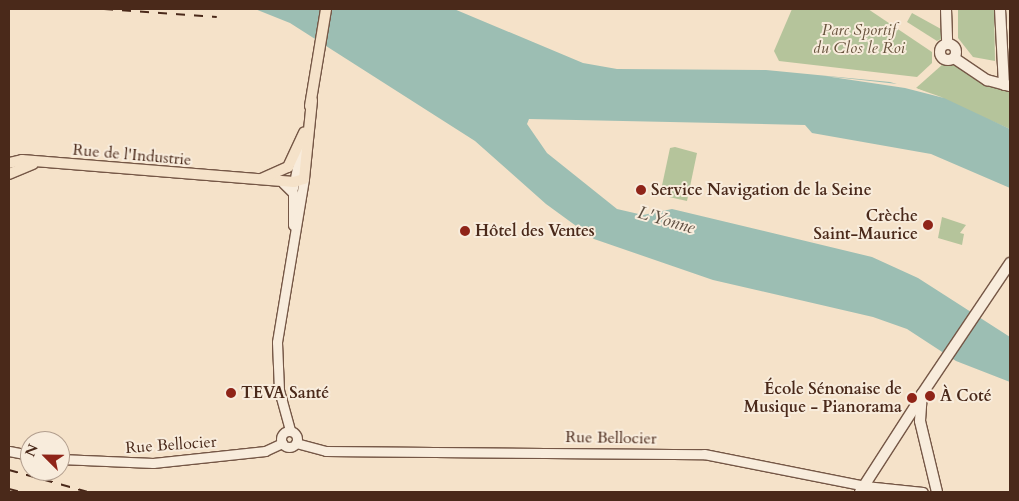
<!DOCTYPE html>
<meta charset="utf-8">
<style>
body{margin:0}
#map{position:relative;width:1019px;height:501px;overflow:hidden;background:#f5e2c9;font-family:Cardo,serif}
div>[style]{position:absolute}
.green>*{inset:0;background:#b5c49b}
.water>*{inset:0;background:#9cbeb3}
.pier>*{inset:0;background:#f5e2c9}
.roads{filter:drop-shadow(1px 0 #755746) drop-shadow(-1px 0 #755746) drop-shadow(0 1px #755746) drop-shadow(0 -1px #755746)}
.tertiary>*{height:9px;margin:-4.5px;padding:0 4.5px;transform-origin:4.5px;border-radius:4.5px;background:#f8ecdc}
.tertiary>.ring{margin:-4.5px;padding:0;box-sizing:content-box;background:none;border:9px solid #f8ecdc;border-radius:50%}
.secondary>*{height:10px;margin:-5px;padding:0 5px;transform-origin:5px;border-radius:5px;background:#f8ecdc}
.secondary>.ring{margin:-5px;padding:0;box-sizing:content-box;background:none;border:10px solid #f8ecdc;border-radius:50%}
.primary>*{height:10px;margin:-5px;padding:0 5px;transform-origin:5px;border-radius:5px;background:#f5e2c9}
.rail>*{height:2px;margin-top:-1px;transform-origin:0;background:repeating-linear-gradient(90deg,#4a291a 0 9px,transparent 0 18px)}
.dots>*{width:14px;height:14px;translate:-50% -50%;box-sizing:border-box;border:2px solid #f8ecdc;border-radius:50%}
span{translate:-50% -50%;white-space:nowrap;text-align:center;line-height:1.15;-webkit-text-stroke:4px #f8ecdc;paint-order:stroke}
.park-label{font-size:16px;color:#65503a;font-style:italic}
.street-label{font-size:16px;color:#4a291a}
.poi-label{font-size:16px;color:#4a291a;font-weight:700}
.left{translate:0 -50%;text-align:left}
.right{translate:-100% -50%;text-align:right}
.water-label{font-size:18px;color:#5e4e40;font-style:italic}
.frame{position:absolute;inset:0;border:10px solid #4a291a;pointer-events:none}
.north{position:absolute;left:20px;top:431px;width:50px;height:50px;box-sizing:border-box;background:#f8ecdc;border:1px solid #b29e8e;border-radius:50%;rotate:293deg;font-size:14px;font-weight:700;line-height:20px;text-align:center;color:#4a291a}
.north::after{content:'';display:block;margin:auto;width:18px;height:22px;background:#8f2418;clip-path:polygon(50% 0,100% 100%,50% 72%,0 100%)}
</style>
<div id="map">
<div class="green">
<div style="clip-path:polygon(792px 9px,868px 9px,932px 52px,932px 63px,917px 77px,779px 61px,774px 51px)"></div>
<div style="clip-path:polygon(958px 9px,994px 9px,995px 61px,973px 57px,958px 38px)"></div>
<div style="clip-path:polygon(912px 13px,941px 29px,941px 39px,937px 41px,907px 22px)"></div>
<div style="clip-path:polygon(943px 64px,955px 64px,986px 86px,1010px 90px,1010px 129px,916px 88px)"></div>
<div style="clip-path:polygon(675px 147px,697px 153px,687px 201px,660px 195px,670px 148px)"></div>
<div style="clip-path:polygon(942px 217px,966px 225px,960px 233px,964px 234px,962px 245px,938px 238px)"></div>
</div>
<div class="water">
<div style="clip-path:polygon(255px 9px,454px 9px,583px 63px,617px 69px,766px 70px,890px 82px,944px 98px,1010px 129px,1010px 188px,931px 154px,812px 133px,805px 125px,529px 119px,527px 124px,547px 153px,617px 209px,643px 215px,672px 209px,872px 257px,918px 278px,1010px 337px,1010px 382px,956px 361px,907px 329px,873px 317px,713px 280px,594px 239px,546px 204px,475px 141px,290px 23px)"></div>
</div>
<div class="pier">
<div style="clip-path:polygon(825px 76px,907px 85px,944px 98px,905px 88px)"></div>
</div>
<div class="roads">
<div class="tertiary">
<div style="left:283px;top:183px;width:14px;rotate:45deg"></div>
<div style="left:293px;top:193px;width:32px;rotate:90deg"></div>
<div style="left:293px;top:188px;width:42px;rotate:-79deg"></div>
<div style="left:290px;top:430px;width:41px;rotate:-105.4deg"></div>
<div style="left:279px;top:390px;width:48px;rotate:-92.4deg"></div>
<div style="left:277px;top:342px;width:165px;rotate:-80.6deg"></div>
<div class="ring" style="left:281px;top:431px;width:7px;height:7px"></div>
<div style="left:296px;top:443px;width:31px;rotate:15deg"></div>
<div style="left:326px;top:451px;width:378px;rotate:0.5deg"></div>
<div style="left:704px;top:454px;width:164px;rotate:11.2deg"></div>
<div style="left:865px;top:486px;width:58px;rotate:5.9deg"></div>
<div style="left:9px;top:451px;width:21px;rotate:11deg"></div>
<div style="left:60px;top:459px;width:93px;rotate:2.5deg"></div>
<div style="left:153px;top:463px;width:113px;rotate:-6.1deg"></div>
<div style="left:265px;top:451px;width:19px;rotate:-25deg"></div>
</div>
<div class="secondary">
<div style="left:946px;top:9px;width:35px;rotate:88deg"></div>
<div style="left:1000px;top:9px;width:76px;rotate:87deg"></div>
<div class="ring" style="left:940px;top:44px;width:6px;height:6px"></div>
<div style="left:954px;top:58px;width:40px;rotate:34deg"></div>
<div style="left:987px;top:80px;width:23px;rotate:15deg"></div>
<div style="left:860px;top:492px;width:107px;rotate:-57.2deg"></div>
<div style="left:937px;top:492px;width:73px;rotate:-103.5deg"></div>
<div style="left:920px;top:421px;width:27px;rotate:-86deg"></div>
<div style="left:922px;top:394px;width:158px;rotate:-56.1deg"></div>
</div>
<div class="primary">
<div style="left:310px;top:106px;width:98px;rotate:-80.6deg"></div>
<div style="left:9px;top:163px;width:13px;rotate:-13deg"></div>
<div style="left:22px;top:160px;width:273px;rotate:4.6deg"></div>
<div style="left:294px;top:182px;width:10px;rotate:-17deg"></div>
<div style="left:304px;top:179px;width:79px;rotate:-84.2deg"></div>
<div style="left:9px;top:174px;width:26px;rotate:-23deg"></div>
<div style="left:261px;top:179px;width:30px;rotate:-24deg"></div>
<div style="left:288px;top:167px;width:38px;rotate:-65deg"></div>
</div>
</div>
<div class="rail">
<div style="left:104px;top:9px;width:113px;rotate:4deg"></div>
<div style="left:9px;top:470px;width:82px;rotate:15.6deg"></div>
<div style="left:9px;top:489px;width:12px;rotate:14deg"></div>
</div>
<div class="dots">
<div style="left:641px;top:190px;background:#8f2418"></div>
<div style="left:928px;top:225px;background:#8f2418"></div>
<div style="left:465px;top:231px;background:#8f2418"></div>
<div style="left:231px;top:393px;background:#8f2418"></div>
<div style="left:930px;top:396px;background:#8f2418"></div>
<div style="left:912px;top:398px;background:#8f2418"></div>
</div>
<div class="park-label">
<span style="left:859px;top:39px">Parc Sportif<br>du Clos le Roi</span>
</div>
<div class="street-label">
<span style="left:132px;top:155px;rotate:5deg">Rue de l'Industrie</span>
<span style="left:611px;top:438px;rotate:1deg">Rue Bellocier</span>
<span style="left:171px;top:445px;rotate:-4deg">Rue Bellocier</span>
</div>
<div class="poi-label">
<span class="left" style="left:651px;top:190px">Service Navigation de la Seine</span>
<span class="right" style="left:918px;top:225px">Crèche<br>Saint-Maurice</span>
<span class="left" style="left:475px;top:231px">Hôtel des Ventes</span>
<span class="right" style="left:902px;top:398px">École Sénonaise de<br>Musique - Pianorama</span>
<span class="left" style="left:241px;top:393px">TEVA Santé</span>
<span class="left" style="left:940px;top:396px">À Coté</span>
</div>
<div class="water-label">
<span style="left:666px;top:221px;rotate:16deg">L'Yonne</span>
</div>
<div class="frame"></div>
<div class="north">N</div>
</div>
